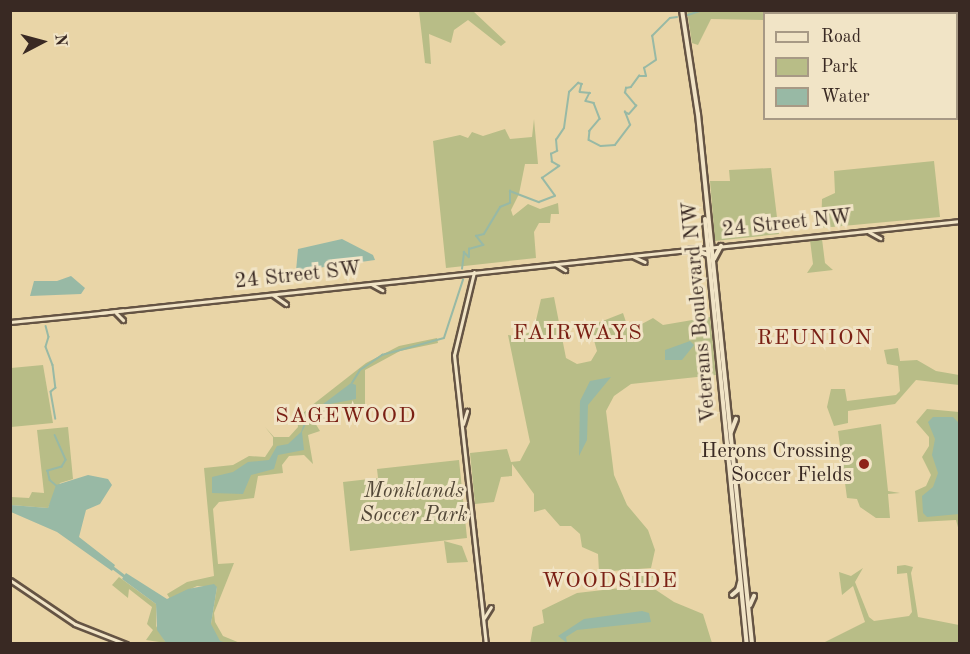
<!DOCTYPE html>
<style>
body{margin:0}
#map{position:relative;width:970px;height:654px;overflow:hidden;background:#e9d5a7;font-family:"Old Standard TT",serif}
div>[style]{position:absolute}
.green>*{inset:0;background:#b8bd87}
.water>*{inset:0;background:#98b9a5}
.stream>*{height:1.5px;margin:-0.75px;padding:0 0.75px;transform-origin:0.75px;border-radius:0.75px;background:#98b9a5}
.canal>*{height:3px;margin:-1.5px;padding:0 1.5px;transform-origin:1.5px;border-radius:1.5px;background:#98b9a5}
.roads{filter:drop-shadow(2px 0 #655444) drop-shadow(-2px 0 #655444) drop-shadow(0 2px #655444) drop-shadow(0 -2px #655444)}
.tertiary>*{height:3px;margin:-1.5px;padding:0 1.5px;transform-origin:1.5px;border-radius:1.5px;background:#f1e4c6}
.secondary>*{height:4px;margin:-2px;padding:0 2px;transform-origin:2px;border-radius:2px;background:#f1e4c6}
.dots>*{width:16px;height:16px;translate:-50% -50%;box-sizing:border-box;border:3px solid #f1e4c6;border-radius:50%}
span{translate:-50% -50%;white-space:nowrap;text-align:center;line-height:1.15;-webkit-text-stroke:6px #f1e4c6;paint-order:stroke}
.street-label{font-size:21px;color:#392923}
.poi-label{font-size:21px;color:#392923}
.right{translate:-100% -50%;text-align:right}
.park-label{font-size:21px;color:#524737;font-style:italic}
.neighbourhood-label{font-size:22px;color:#7a1f14;letter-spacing:1.5px}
.frame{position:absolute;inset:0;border:12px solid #392923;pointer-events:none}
.legend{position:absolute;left:763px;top:12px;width:195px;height:108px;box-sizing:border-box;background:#f1e4c6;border:2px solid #a79985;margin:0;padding:8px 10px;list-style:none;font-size:18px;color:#392923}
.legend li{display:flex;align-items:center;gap:12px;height:30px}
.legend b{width:30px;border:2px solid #a79985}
.north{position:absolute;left:12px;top:12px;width:60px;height:60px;-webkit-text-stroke:4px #f1e4c6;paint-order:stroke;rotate:84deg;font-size:16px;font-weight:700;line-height:24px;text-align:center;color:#392923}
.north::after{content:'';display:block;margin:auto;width:21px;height:27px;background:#392923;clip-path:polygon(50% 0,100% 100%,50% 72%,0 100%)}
</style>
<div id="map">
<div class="green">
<div style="clip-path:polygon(820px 10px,820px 13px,764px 14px,764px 20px,711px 19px,698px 45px,692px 43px,687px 11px)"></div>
<div style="clip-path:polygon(419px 11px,473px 11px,506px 42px,501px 46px,468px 20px,454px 30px,451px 43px,429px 34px,431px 64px,425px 63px)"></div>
<div style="clip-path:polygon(534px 119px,538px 164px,525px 164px,519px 194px,511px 210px,513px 216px,528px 204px,540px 209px,558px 203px,559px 214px,551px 214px,550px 223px,539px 223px,534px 232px,536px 258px,446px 268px,433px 141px,460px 135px,468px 138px,472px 132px,483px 136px,505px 129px,510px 139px,532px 137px)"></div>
<div style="clip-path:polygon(934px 161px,940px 217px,821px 228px,822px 199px,835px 193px,834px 171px)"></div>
<div style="clip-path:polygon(771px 168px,779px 234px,715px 241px,710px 181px,730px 181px,729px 170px)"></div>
<div style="clip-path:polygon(822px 239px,825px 263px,833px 270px,807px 273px,813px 264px,810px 240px)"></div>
<div style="clip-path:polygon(554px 297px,566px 358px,577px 364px,591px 361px,597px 351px,590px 326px,623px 313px,626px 322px,640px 325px,653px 318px,663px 325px,710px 317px,716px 375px,631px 384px,614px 396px,606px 411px,614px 475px,627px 505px,648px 530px,655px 550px,651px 568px,599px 572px,598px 554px,582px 547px,580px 534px,571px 526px,560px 526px,545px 509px,534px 512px,534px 494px,512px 464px,512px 476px,501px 477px,494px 502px,475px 504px,470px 453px,507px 449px,511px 462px,520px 461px,530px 442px,508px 335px,521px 337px,534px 329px,541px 299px)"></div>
<div style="clip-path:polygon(437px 338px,438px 343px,400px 351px,365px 370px,365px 406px,328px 410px,327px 423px,321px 421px,311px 406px,366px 363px,399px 346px)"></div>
<div style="clip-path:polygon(898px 348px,900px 361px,917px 360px,936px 371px,959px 375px,959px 385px,916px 380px,895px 404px,848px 411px,848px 423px,834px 426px,827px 407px,831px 389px,845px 389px,847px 401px,896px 395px,900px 391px,898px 366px,887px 364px,884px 350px)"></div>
<div style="clip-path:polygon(43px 365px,53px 423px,11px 427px,11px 368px)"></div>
<div style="clip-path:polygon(927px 409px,959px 412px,959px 531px,956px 520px,918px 522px,915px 491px,926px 486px,931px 475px,922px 457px,929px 446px,929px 437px,916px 422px)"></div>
<div style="clip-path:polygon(307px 410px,320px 431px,308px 435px,313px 464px,304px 455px,289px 456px,282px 465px,283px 473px,258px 476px,254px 498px,219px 502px,213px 509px,218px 564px,234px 563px,214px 613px,215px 622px,223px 636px,240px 643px,199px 643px,211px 624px,217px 587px,197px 586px,170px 599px,167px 594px,187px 582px,214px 576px,204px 468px,233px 465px,249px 456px,265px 457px,273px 445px,273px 437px,265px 427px,274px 437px,289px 437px,298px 427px,297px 417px)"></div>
<div style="clip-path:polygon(881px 424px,888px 491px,900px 493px,888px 494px,890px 518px,876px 518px,860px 507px,857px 499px,847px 498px,838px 431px)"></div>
<div style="clip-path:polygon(68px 427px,73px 479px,60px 483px,48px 508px,11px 505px,11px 497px,29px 498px,32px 492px,44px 493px,37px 430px)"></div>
<div style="clip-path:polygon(459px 460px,467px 538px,350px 551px,343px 482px,378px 478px,377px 469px)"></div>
<div style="clip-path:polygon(444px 541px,462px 546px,468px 562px,447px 563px)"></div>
<div style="clip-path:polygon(905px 565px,913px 567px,911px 573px,918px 617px,959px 625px,959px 643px,823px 643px,865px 622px,853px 586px,842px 595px,839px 572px,851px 576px,863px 568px,855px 582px,869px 617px,874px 621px,909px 616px,912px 612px,907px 573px,897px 574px,897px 566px)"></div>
<div style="clip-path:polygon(644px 575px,653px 576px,650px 586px,674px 602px,703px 614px,712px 643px,530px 644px,533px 627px,544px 623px,542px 610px,577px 593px,629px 587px,628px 576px)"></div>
<div style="clip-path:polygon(119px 577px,156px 604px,156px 626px,166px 643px,146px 640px,153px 630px,147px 624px,152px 607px,129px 589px,128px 598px,112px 585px)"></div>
</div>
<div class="water">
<div style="clip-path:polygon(342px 239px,373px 255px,375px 260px,296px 271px,298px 249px)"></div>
<div style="clip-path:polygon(71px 276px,85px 288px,81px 294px,30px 296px,34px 281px,57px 281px)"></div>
<div style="clip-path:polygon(690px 341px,694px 345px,682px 360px,665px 360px,665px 350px)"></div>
<div style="clip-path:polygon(611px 377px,588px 405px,587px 440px,579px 456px,580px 401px,590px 381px)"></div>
<div style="clip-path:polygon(351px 383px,356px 385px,356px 399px,330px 404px,310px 416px,302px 432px,304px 450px,278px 455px,274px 469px,251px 475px,243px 494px,212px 493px,212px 477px,233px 472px,248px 462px,269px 460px,277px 446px,288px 444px,301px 432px,306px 417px)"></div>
<div style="clip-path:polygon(933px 417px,953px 417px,959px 423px,959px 514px,927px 517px,923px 513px,922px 496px,933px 487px,938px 473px,932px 455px,935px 439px,928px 422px)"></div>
<div style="clip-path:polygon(88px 475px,108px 479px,112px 485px,100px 504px,86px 510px,79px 537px,115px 565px,112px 571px,57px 532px,11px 512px,11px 505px,48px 508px,56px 485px)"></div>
<div style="clip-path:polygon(126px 573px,167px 599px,188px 589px,214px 584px,217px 587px,211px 624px,220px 641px,227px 643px,166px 643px,157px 630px,156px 604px,122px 579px)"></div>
<div style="clip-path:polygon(642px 611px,649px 613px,651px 622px,577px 630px,566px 637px,567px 643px,558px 636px,584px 619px)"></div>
</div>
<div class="stream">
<div style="left:688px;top:15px;width:16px;rotate:-18deg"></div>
<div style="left:462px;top:269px;width:17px;rotate:-83deg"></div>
<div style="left:464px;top:252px;width:7px;rotate:45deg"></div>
<div style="left:469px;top:257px;width:8px;rotate:-90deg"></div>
<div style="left:469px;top:249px;width:15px;rotate:-16deg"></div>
<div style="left:483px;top:245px;width:11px;rotate:-128deg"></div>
<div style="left:476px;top:236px;width:8px;rotate:-14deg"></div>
<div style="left:484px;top:234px;width:31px;rotate:-59deg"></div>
<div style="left:500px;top:207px;width:11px;rotate:-22deg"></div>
<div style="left:510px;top:203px;width:12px;rotate:-90deg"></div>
<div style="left:510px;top:191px;width:31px;rotate:21deg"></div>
<div style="left:539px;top:202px;width:17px;rotate:-21deg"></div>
<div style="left:555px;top:196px;width:22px;rotate:-126deg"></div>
<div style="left:542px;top:178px;width:21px;rotate:-35deg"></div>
<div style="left:559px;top:166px;width:8px;rotate:-150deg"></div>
<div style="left:552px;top:162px;width:8px;rotate:-97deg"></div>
<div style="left:551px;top:154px;width:7px;rotate:-27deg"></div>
<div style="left:557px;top:151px;width:11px;rotate:-95deg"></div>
<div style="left:556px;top:140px;width:14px;rotate:-56deg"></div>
<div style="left:564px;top:128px;width:36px;rotate:-82deg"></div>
<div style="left:569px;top:92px;width:13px;rotate:-45deg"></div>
<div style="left:578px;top:83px;width:4px;rotate:14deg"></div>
<div style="left:582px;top:84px;width:8px;rotate:104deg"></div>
<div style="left:580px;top:92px;width:10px;rotate:6deg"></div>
<div style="left:590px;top:93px;width:9px;rotate:117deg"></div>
<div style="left:586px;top:101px;width:8px;rotate:14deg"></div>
<div style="left:594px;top:103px;width:17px;rotate:69deg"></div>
<div style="left:600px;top:119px;width:16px;rotate:130deg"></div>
<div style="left:590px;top:131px;width:9px;rotate:96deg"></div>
<div style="left:589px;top:140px;width:13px;rotate:27deg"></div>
<div style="left:601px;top:146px;width:14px;rotate:-4deg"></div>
<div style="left:615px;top:145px;width:25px;rotate:-53deg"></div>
<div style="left:630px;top:125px;width:14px;rotate:-111deg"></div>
<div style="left:625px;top:112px;width:4px;rotate:27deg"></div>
<div style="left:629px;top:114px;width:11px;rotate:-49deg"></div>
<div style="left:636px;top:106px;width:17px;rotate:-130deg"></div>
<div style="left:625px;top:93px;width:5px;rotate:-79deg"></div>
<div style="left:626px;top:88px;width:5px;rotate:-11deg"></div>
<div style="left:631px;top:87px;width:14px;rotate:-54deg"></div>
<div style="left:639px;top:76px;width:7px"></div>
<div style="left:646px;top:76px;width:8px;rotate:-104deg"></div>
<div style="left:644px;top:68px;width:14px;rotate:-34deg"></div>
<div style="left:656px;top:60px;width:24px;rotate:-99deg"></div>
<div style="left:652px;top:36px;width:25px;rotate:-45deg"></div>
<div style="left:670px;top:18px;width:7px;rotate:-8deg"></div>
<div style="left:46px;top:326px;width:11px;rotate:75deg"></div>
<div style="left:49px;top:337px;width:10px;rotate:107deg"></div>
<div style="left:46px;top:347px;width:19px;rotate:69deg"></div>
<div style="left:53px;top:365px;width:23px;rotate:83deg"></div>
<div style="left:56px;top:388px;width:6px;rotate:141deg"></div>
<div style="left:51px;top:392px;width:27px;rotate:80deg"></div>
<div style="left:352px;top:383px;width:15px;rotate:-58deg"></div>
<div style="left:360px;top:370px;width:27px;rotate:-34deg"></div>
<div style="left:382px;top:355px;width:64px;rotate:-15.3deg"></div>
<div style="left:444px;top:338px;width:61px;rotate:-71.9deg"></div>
<div style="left:55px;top:435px;width:27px;rotate:66deg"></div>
<div style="left:66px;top:460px;width:8px;rotate:120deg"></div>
<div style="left:62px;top:467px;width:15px;rotate:164deg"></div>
<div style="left:48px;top:471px;width:9px;rotate:77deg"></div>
<div style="left:50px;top:480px;width:8px;rotate:40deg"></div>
</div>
<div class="canal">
<div style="left:112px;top:567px;width:15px;rotate:37deg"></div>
</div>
<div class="roads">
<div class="tertiary">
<div style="left:869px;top:232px;width:13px;rotate:29deg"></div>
<div style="left:632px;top:256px;width:14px;rotate:25deg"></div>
<div style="left:555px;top:264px;width:12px;rotate:31deg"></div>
<div style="left:474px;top:272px;width:85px;rotate:103.5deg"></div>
<div style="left:454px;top:355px;width:291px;rotate:83.7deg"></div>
<div style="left:371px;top:284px;width:13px;rotate:29deg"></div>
<div style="left:273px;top:295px;width:16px;rotate:35deg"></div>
<div style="left:100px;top:313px;width:23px;rotate:-7deg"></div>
<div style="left:116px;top:313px;width:10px;rotate:45deg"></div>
<div style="left:90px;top:314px;width:875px;rotate:-6.1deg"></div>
<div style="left:10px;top:322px;width:81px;rotate:-5.6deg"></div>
<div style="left:463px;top:424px;width:14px;rotate:-73deg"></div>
<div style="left:10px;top:580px;width:78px;rotate:34.1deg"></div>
<div style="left:75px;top:624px;width:55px;rotate:21.4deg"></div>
<div style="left:484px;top:618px;width:13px;rotate:-58deg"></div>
</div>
<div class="secondary">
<div style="left:682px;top:10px;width:105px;rotate:81.3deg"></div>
<div style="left:698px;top:114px;width:533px;rotate:84.18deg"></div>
<div style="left:705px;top:219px;width:427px;rotate:84.4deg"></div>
<div style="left:691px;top:249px;width:18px;rotate:19deg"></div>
<div style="left:714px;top:259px;width:15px;rotate:-62deg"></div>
<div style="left:731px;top:432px;width:14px;rotate:-69deg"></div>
<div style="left:732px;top:595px;width:8px;rotate:-40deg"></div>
<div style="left:738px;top:590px;width:8px;rotate:-76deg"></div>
<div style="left:750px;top:605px;width:10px;rotate:-66deg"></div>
</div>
</div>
<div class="dots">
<div style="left:864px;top:464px;background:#8f2418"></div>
</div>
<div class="street-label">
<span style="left:787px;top:224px;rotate:-6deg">24 Street NW</span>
<span style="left:298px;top:276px;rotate:-6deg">24 Street SW</span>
<span style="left:700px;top:312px;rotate:-95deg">Veterans Boulevard NW</span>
</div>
<div class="poi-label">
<span class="right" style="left:852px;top:464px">Herons Crossing<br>Soccer Fields</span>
</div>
<div class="park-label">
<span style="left:414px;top:504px">Monklands<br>Soccer Park</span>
</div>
<div class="neighbourhood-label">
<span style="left:578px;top:334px">FAIRWAYS</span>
<span style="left:815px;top:339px">REUNION</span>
<span style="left:346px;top:417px">SAGEWOOD</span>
<span style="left:610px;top:582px">WOODSIDE</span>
</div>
<div class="frame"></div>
<ul class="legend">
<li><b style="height:8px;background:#f1e4c6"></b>Road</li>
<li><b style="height:16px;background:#b8bd87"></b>Park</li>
<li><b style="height:16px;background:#98b9a5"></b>Water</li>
</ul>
<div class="north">N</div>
</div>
